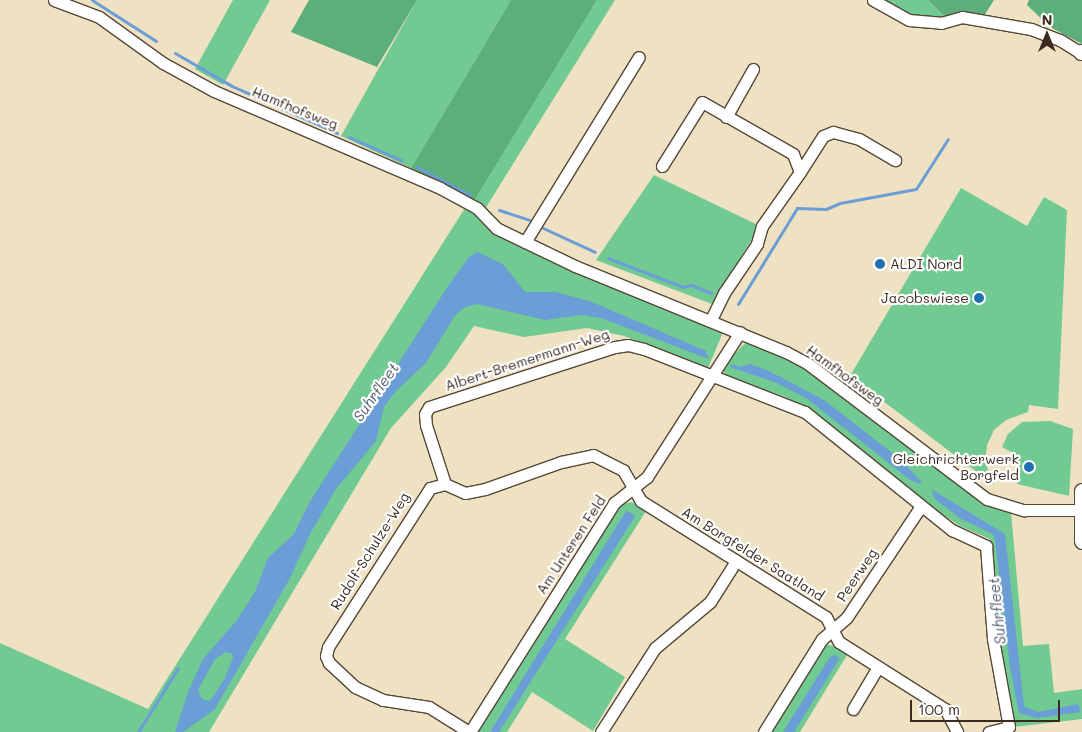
<!DOCTYPE html>
<style>
body{margin:0}
#map{position:relative;width:1082px;height:732px;overflow:hidden;background:#efe2c3;font-family:Mali,sans-serif}
div>[style]{position:absolute}
.green>*{inset:0;background:#70ca91}
.forest>*{inset:0;background:#5cae7b}
.water>*{inset:0;background:#6b9dd6}
.stream>*{height:3px;margin:-1.5px;padding:0 1.5px;transform-origin:1.5px;border-radius:1.5px;background:#6b9dd6}
.roads{filter:drop-shadow(1px 0 #564637) drop-shadow(-1px 0 #564637) drop-shadow(0 1px #564637) drop-shadow(0 -1px #564637)}
.street>*{height:11px;margin:-5.5px;padding:0 5.5px;transform-origin:5.5px;border-radius:5.5px;background:#fff}
.secondary>*{height:15px;margin:-7.5px;padding:0 7.5px;transform-origin:7.5px;border-radius:7.5px;background:#fff}
.dots>*{width:14px;height:14px;translate:-50% -50%;box-sizing:border-box;border:2px solid #fff;border-radius:50%}
span{translate:-50% -50%;white-space:nowrap;text-align:center;line-height:1.15;-webkit-text-stroke:4.5px #fff;paint-order:stroke}
.street-label{font-size:14px;color:#3b2a1e}
.poi-label{font-size:14px;color:#3b2a1e}
.left{translate:0 -50%;text-align:left}
.right{translate:-100% -50%;text-align:right}
.water-label{font-size:15px;color:#515e71;font-style:italic}
.north{position:absolute;left:1022px;top:10px;width:50px;height:50px;-webkit-text-stroke:4px #fff;paint-order:stroke;rotate:0deg;font-size:14px;font-weight:700;line-height:20px;text-align:center;color:#3b2a1e}
.north::after{content:'';display:block;margin:auto;width:18px;height:22px;background:#3b2a1e;clip-path:polygon(50% 0,100% 100%,50% 72%,0 100%)}
.scale{position:absolute;left:910px;top:700px;width:150px;height:22px;box-sizing:border-box;border:2px solid #3b2a1e;border-top:0;padding-left:6px;font-size:15px;line-height:18px;white-space:nowrap;color:#3b2a1e;-webkit-text-stroke:4px #fff;paint-order:stroke}
</style>
<div id="map">
<div class="green">
<div style="clip-path:polygon(233px 0,270px 0,223px 85px,195px 69px)"></div>
<div style="clip-path:polygon(417px 0,511px 0,411px 168px,341px 136px)"></div>
<div style="clip-path:polygon(597px 0,615px 0,485px 209px,474px 201px)"></div>
<div style="clip-path:polygon(885px 0,928px 0,944px 16px,934px 18px,914px 16px)"></div>
<div style="clip-path:polygon(654px 175px,760px 226px,712px 304px,596px 260px)"></div>
<div style="clip-path:polygon(961px 188px,1027px 226px,1044px 197px,1067px 210px,1058px 409px,1029px 405px,1028px 412px,1006px 420px,994px 430px,987px 445px,985px 462px,994px 485px,850px 376px)"></div>
<div style="clip-path:polygon(465px 208px,479px 214px,488px 229px,522px 247px,723px 332px,708px 368px,624px 336px,587px 328px,524px 337px,474px 326px,446px 367px,391px 428px,209px 732px,0 732px,0 643px,148px 709px)"></div>
<div style="clip-path:polygon(745px 343px,783px 355px,807px 369px,968px 492px,1011px 512px,1023px 646px,1049px 644px,1054px 693px,1082px 689px,1082px 719px,1013px 727px,997px 627px,990px 539px,960px 526px,930px 506px,826px 423px,786px 397px,725px 376px,724px 371px,730px 359px)"></div>
<div style="clip-path:polygon(1050px 421px,1073px 429px,1069px 496px,1017px 484px,1015px 454px,1002px 447px,1008px 434px,1022px 422px)"></div>
<div style="clip-path:polygon(632px 502px,646px 511px,565px 639px,625px 677px,593px 731px,532px 692px,507px 732px,475px 732px,618px 505px)"></div>
<div style="clip-path:polygon(824px 644px,833px 646px,847px 655px,800px 732px,768px 732px)"></div>
</div>
<div class="forest">
<div style="clip-path:polygon(309px 0,417px 0,377px 67px,291px 32px)"></div>
<div style="clip-path:polygon(511px 0,597px 0,474px 201px,411px 168px)"></div>
<div style="clip-path:polygon(928px 0,994px 0,984px 16px,960px 13px,944px 16px)"></div>
<div style="clip-path:polygon(1029px 0,1082px 0,1082px 44px,1050px 27px,1027px 5px)"></div>
</div>
<div class="water">
<div style="clip-path:polygon(evenodd,477px 252px,503px 264px,525px 292px,556px 292px,592px 302px,706px 351px,709px 359px,601px 318px,582px 315px,545px 320px,477px 304px,466px 307px,456px 314px,426px 363px,395px 392px,384px 407px,376px 441px,336px 489px,311px 532px,290px 578px,215px 709px,183px 732px,175px 732px,188px 692px,203px 659px,237px 620px,255px 592px,268px 558px,294px 534px,309px 503px,448px 286px,469px 257px,477px 252px,226px 652px,232px 654px,233px 658px,224px 680px,210px 701px,202px 699px,198px 690px,215px 659px,226px 652px)"></div>
<div style="clip-path:polygon(731px 364px,741px 367px,750px 364px,769px 371px,824px 400px,900px 459px,922px 482px,920px 484px,909px 479px,806px 398px,777px 383px,730px 367px)"></div>
<div style="clip-path:polygon(931px 489px,1005px 534px,1024px 706px,1038px 712px,1078px 704px,1081px 712px,1037px 718px,1019px 713px,1010px 667px,995px 539px,993px 534px,961px 519px,935px 499px)"></div>
<div style="clip-path:polygon(626px 511px,635px 515px,634px 518px,499px 732px,490px 732px)"></div>
<div style="clip-path:polygon(835px 655px,839px 658px,838px 661px,794px 732px,783px 732px,830px 657px)"></div>
</div>
<div class="stream">
<div style="left:92px;top:0;width:76px;rotate:32.6deg"></div>
<div style="left:175px;top:53px;width:66px;rotate:30.1deg"></div>
<div style="left:232px;top:86px;width:115px;rotate:24.1deg"></div>
<div style="left:349px;top:137px;width:57px;rotate:23.9deg"></div>
<div style="left:417px;top:167px;width:60px;rotate:27.8deg"></div>
<div style="left:499px;top:210px;width:32px;rotate:18deg"></div>
<div style="left:543px;top:228px;width:57px;rotate:24.8deg"></div>
<div style="left:608px;top:258px;width:80px;rotate:21.1deg"></div>
<div style="left:683px;top:287px;width:8px;rotate:-14deg"></div>
<div style="left:691px;top:285px;width:22px;rotate:22deg"></div>
<div style="left:738px;top:304px;width:113px;rotate:-58.4deg"></div>
<div style="left:797px;top:208px;width:29px;rotate:2deg"></div>
<div style="left:826px;top:209px;width:15px;rotate:-23deg"></div>
<div style="left:840px;top:203px;width:77px;rotate:-10.4deg"></div>
<div style="left:916px;top:189px;width:59px;rotate:-57.4deg"></div>
<div style="left:138px;top:732px;width:75px;rotate:-58deg"></div>
</div>
<div class="roads">
<div class="street">
<div style="left:54px;top:0;width:48px;rotate:20.7deg"></div>
<div style="left:99px;top:17px;width:79px;rotate:35.7deg"></div>
<div style="left:163px;top:63px;width:58px;rotate:28.8deg"></div>
<div style="left:214px;top:91px;width:246px;rotate:23.2deg"></div>
<div style="left:440px;top:188px;width:42px;rotate:28.4deg"></div>
<div style="left:477px;top:208px;width:28px;rotate:46deg"></div>
<div style="left:496px;top:228px;width:88px;rotate:25.7deg"></div>
<div style="left:575px;top:266px;width:228px;rotate:22.2deg"></div>
<div style="left:786px;top:352px;width:24px;rotate:28deg"></div>
<div style="left:807px;top:363px;width:226px;rotate:37.1deg"></div>
<div style="left:987px;top:499px;width:39px;rotate:17deg"></div>
<div style="left:1024px;top:510px;width:58px"></div>
<div style="left:873px;top:0;width:41px;rotate:29.1deg"></div>
<div style="left:909px;top:20px;width:32px;rotate:5deg"></div>
<div style="left:941px;top:23px;width:22px;rotate:-16deg"></div>
<div style="left:962px;top:17px;width:70px;rotate:9.9deg"></div>
<div style="left:1031px;top:29px;width:31px;rotate:21deg"></div>
<div style="left:1060px;top:40px;width:26px;rotate:32deg"></div>
<div style="left:726px;top:117px;width:55px;rotate:-60.6deg"></div>
<div style="left:662px;top:166px;width:75px;rotate:-58deg"></div>
<div style="left:702px;top:102px;width:105px;rotate:29.7deg"></div>
<div style="left:793px;top:154px;width:19px;rotate:69deg"></div>
<div style="left:800px;top:172px;width:66px;rotate:125.1deg"></div>
<div style="left:762px;top:226px;width:19px;rotate:106deg"></div>
<div style="left:757px;top:244px;width:59px;rotate:124deg"></div>
<div style="left:724px;top:293px;width:30px;rotate:116deg"></div>
<div style="left:800px;top:172px;width:43px;rotate:-57.4deg"></div>
<div style="left:823px;top:136px;width:11px;rotate:-22deg"></div>
<div style="left:833px;top:132px;width:27px;rotate:15deg"></div>
<div style="left:859px;top:139px;width:42px;rotate:30.3deg"></div>
<div style="left:525px;top:242px;width:217px;rotate:-58.4deg"></div>
<div style="left:445px;top:484px;width:62px;rotate:-107.9deg"></div>
<div style="left:426px;top:425px;width:11px;rotate:-95deg"></div>
<div style="left:425px;top:414px;width:8px;rotate:-60deg"></div>
<div style="left:429px;top:407px;width:195px;rotate:-17.9deg"></div>
<div style="left:615px;top:347px;width:13px;rotate:-9deg"></div>
<div style="left:628px;top:345px;width:16px;rotate:14deg"></div>
<div style="left:644px;top:349px;width:173px;rotate:21.4deg"></div>
<div style="left:805px;top:412px;width:189px;rotate:38.8deg"></div>
<div style="left:952px;top:530px;width:38px;rotate:25deg"></div>
<div style="left:986px;top:546px;width:93px;rotate:85.7deg"></div>
<div style="left:993px;top:639px;width:89px;rotate:79.7deg"></div>
<div style="left:1009px;top:727px;width:21px;rotate:166deg"></div>
<div style="left:853px;top:709px;width:49px;rotate:-59.2deg"></div>
<div style="left:469px;top:732px;width:47px;rotate:-148deg"></div>
<div style="left:429px;top:707px;width:47px;rotate:-171.3deg"></div>
<div style="left:383px;top:700px;width:31px;rotate:-155deg"></div>
<div style="left:355px;top:687px;width:35px;rotate:-137deg"></div>
<div style="left:329px;top:663px;width:8px;rotate:-113deg"></div>
<div style="left:326px;top:656px;width:9px;rotate:-77deg"></div>
<div style="left:328px;top:647px;width:189px;rotate:-57.3deg"></div>
<div style="left:430px;top:488px;width:16px;rotate:-15deg"></div>
<div style="left:445px;top:484px;width:22px;rotate:24deg"></div>
<div style="left:465px;top:493px;width:20px;rotate:-11deg"></div>
<div style="left:485px;top:489px;width:81px;rotate:-19.6deg"></div>
<div style="left:561px;top:462px;width:33px;rotate:-12deg"></div>
<div style="left:593px;top:455px;width:34px;rotate:27deg"></div>
<div style="left:623px;top:470px;width:36px;rotate:60deg"></div>
<div style="left:641px;top:501px;width:218px;rotate:32.1deg"></div>
<div style="left:826px;top:617px;width:28px;rotate:63deg"></div>
<div style="left:839px;top:642px;width:125px;rotate:32.3deg"></div>
<div style="left:945px;top:709px;width:26px;rotate:62deg"></div>
<div style="left:470px;top:732px;width:271px;rotate:-57.8deg"></div>
<div style="left:614px;top:503px;width:42px;rotate:-38.2deg"></div>
<div style="left:647px;top:477px;width:172px;rotate:-57.3deg"></div>
<div style="left:601px;top:732px;width:100px;rotate:-57.3deg"></div>
<div style="left:655px;top:648px;width:72px;rotate:-39.9deg"></div>
<div style="left:710px;top:602px;width:49px;rotate:-57.6deg"></div>
<div style="left:764px;top:732px;width:110px;rotate:-58.1deg"></div>
<div style="left:822px;top:639px;width:33px;rotate:-41deg"></div>
<div style="left:847px;top:617px;width:130px;rotate:-56.3deg"></div>
<div style="left:919px;top:509px;width:5px;rotate:-90deg"></div>
</div>
<div class="secondary">
<div style="left:1081px;top:52px;width:1px"></div>
<div style="left:1082px;top:491px;width:50px;rotate:90deg"></div>
</div>
</div>
<div class="dots">
<div style="left:880px;top:264px;background:#1f6fb2"></div>
<div style="left:979px;top:298px;background:#1f6fb2"></div>
<div style="left:1029px;top:467px;background:#1f6fb2"></div>
</div>
<div class="street-label">
<span style="left:295px;top:108px;rotate:22deg">Hamfhofsweg</span>
<span style="left:527px;top:360px;rotate:-18deg">Albert-Bremermann-Weg</span>
<span style="left:845px;top:375px;rotate:36deg">Hamfhofsweg</span>
<span style="left:571px;top:545px;rotate:-57deg">Am Unteren Feld</span>
<span style="left:370px;top:551px;rotate:-58deg">Rudolf-Schulze-Weg</span>
<span style="left:753px;top:554px;rotate:32deg">Am Borgfelder Saatland</span>
<span style="left:857px;top:575px;rotate:-56deg">Peerweg</span>
</div>
<div class="poi-label">
<span class="left" style="left:890px;top:264px">ALDI Nord</span>
<span class="right" style="left:969px;top:298px">Jacobswiese</span>
<span class="right" style="left:1019px;top:467px">Gleichrichterwerk<br>Borgfeld</span>
</div>
<div class="water-label">
<span style="left:376px;top:392px;rotate:-55deg">Suhrfleet</span>
<span style="left:997px;top:611px;rotate:-96deg">Suhrfleet</span>
</div>
<div class="north">N</div>
<div class="scale">100 m</div>
</div>
